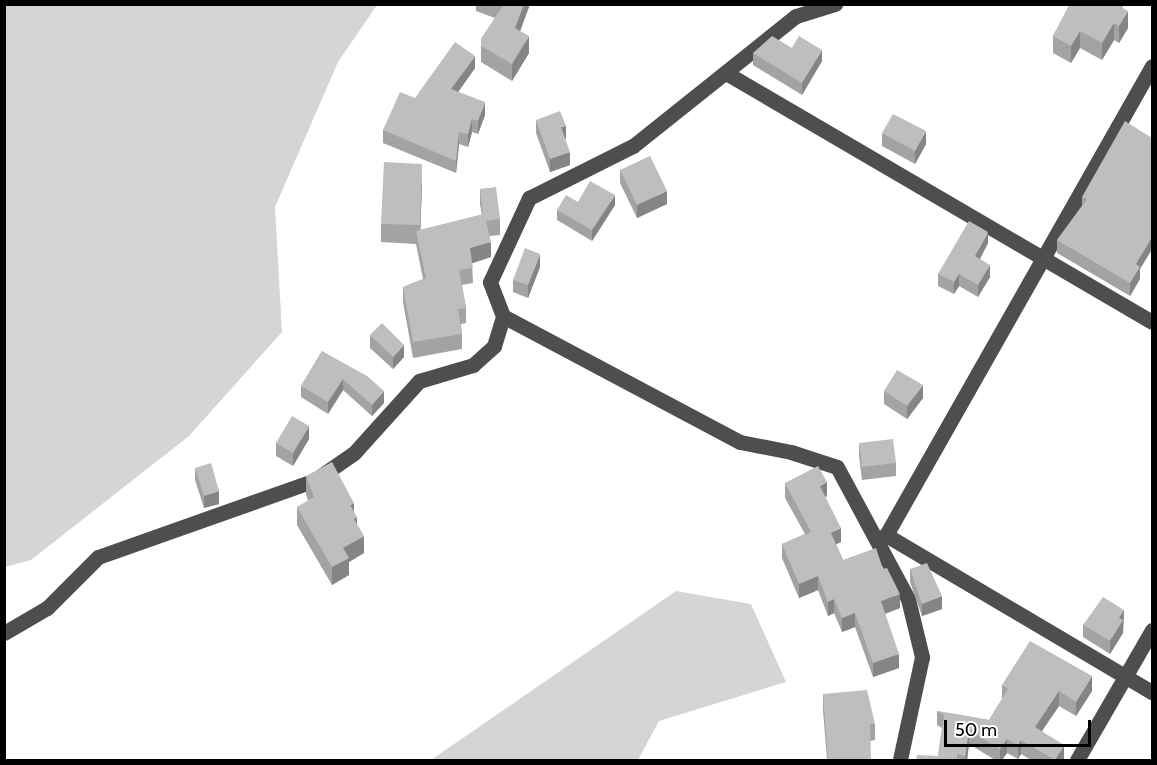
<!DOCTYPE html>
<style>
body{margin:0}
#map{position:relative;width:1157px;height:765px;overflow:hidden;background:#fff;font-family:Cabin,sans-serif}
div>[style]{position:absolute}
.green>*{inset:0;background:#d5d5d5}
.minor>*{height:15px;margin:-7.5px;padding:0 7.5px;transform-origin:7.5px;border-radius:7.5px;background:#4e4e4e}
.wall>*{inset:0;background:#a3a3a3}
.shaded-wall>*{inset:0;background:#858585}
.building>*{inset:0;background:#bebebe}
span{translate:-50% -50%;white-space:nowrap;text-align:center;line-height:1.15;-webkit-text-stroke:6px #fff;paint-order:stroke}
.frame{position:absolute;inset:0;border:6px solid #000;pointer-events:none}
.scale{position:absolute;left:944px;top:720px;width:147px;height:27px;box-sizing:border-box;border:3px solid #000;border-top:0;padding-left:8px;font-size:18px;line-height:21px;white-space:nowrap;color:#000;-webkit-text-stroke:4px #fff;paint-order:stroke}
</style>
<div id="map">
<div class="green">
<div style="clip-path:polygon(5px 4px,377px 5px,338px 62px,275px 207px,282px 332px,189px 436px,31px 560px,5px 567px)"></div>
<div style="clip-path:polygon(676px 591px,751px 604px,786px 682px,659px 721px,638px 760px,431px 760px)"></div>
</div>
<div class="minor">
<div style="left:726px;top:73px;width:493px;rotate:30.3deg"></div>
<div style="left:503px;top:316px;width:268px;rotate:28deg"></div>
<div style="left:740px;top:442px;width:52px;rotate:11.1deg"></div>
<div style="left:791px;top:452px;width:48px;rotate:18.1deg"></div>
<div style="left:837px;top:467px;width:150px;rotate:61.7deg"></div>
<div style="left:908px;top:599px;width:60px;rotate:76.4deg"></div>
<div style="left:922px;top:657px;width:105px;rotate:102.1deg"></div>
<div style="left:886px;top:535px;width:309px;rotate:30.6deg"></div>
<div style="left:879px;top:539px;width:8px;rotate:-30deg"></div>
<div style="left:886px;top:535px;width:539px;rotate:-60.44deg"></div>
<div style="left:4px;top:633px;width:50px;rotate:-30.2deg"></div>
<div style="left:47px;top:608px;width:72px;rotate:-45deg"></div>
<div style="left:98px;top:557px;width:230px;rotate:-19.5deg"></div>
<div style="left:315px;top:480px;width:47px;rotate:-34.7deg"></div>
<div style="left:354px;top:453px;width:97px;rotate:-47.9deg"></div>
<div style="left:419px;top:381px;width:56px;rotate:-16.5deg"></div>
<div style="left:473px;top:365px;width:28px;rotate:-42deg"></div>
<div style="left:494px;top:346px;width:31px;rotate:-73deg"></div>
<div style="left:503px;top:316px;width:36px;rotate:-111deg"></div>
<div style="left:490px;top:282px;width:93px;rotate:-65.1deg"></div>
<div style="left:529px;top:198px;width:116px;rotate:-26.6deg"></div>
<div style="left:633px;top:146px;width:208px;rotate:-38.6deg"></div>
<div style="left:796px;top:16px;width:41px;rotate:-17.1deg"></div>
<div style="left:1077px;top:760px;width:150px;rotate:-60deg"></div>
</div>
<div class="wall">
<div style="clip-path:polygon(476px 4px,530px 4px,520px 31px,529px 53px,512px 81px,481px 62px,481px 39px,495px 18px,476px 11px)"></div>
<div style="clip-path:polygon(1070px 4px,1124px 4px,1122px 8px,1128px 28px,1119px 43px,1114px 40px,1102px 60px,1080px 48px,1071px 63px,1053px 53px,1053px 36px)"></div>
<div style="clip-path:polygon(792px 48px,822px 61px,802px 95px,753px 65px,753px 53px)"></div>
<div style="clip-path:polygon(475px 68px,458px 92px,485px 115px,478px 134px,472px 132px,468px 147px,459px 144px,456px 173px,383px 143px,383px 130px,415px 98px)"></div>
<div style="clip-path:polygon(536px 120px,566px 138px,565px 139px,570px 165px,550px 172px,536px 133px)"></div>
<div style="clip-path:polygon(882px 133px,926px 144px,915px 164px,882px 146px)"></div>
<div style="clip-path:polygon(1152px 138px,1152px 250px,1152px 249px,1140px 269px,1140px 279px,1130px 296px,1057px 253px,1057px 240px,1082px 206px,1082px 197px)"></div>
<div style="clip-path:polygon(620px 170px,667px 204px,637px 218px,620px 183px)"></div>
<div style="clip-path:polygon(422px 183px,420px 230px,482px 215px,480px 204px,480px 189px,500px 219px,500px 235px,489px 236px,491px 257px,472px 263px,473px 283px,462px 285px,466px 308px,466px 323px,461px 324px,462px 334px,462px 349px,413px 358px,403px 302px,403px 287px,423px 279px,416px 244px,381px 242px,381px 224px)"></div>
<div style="clip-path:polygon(578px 202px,615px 205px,592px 241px,557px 220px,557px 210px)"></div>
<div style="clip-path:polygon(988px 243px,980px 259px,990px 277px,978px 297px,959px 286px,954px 294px,938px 286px,938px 274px)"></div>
<div style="clip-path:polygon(540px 267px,528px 298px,513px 292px,513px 280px)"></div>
<div style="clip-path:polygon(370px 335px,404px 357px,393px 369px,370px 348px)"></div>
<div style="clip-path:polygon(322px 351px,384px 403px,372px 416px,343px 390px,328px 414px,301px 397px,301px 386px)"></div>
<div style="clip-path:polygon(884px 391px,923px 398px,907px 419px,884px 404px)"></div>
<div style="clip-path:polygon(309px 439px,293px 466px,276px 456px,276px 443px)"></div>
<div style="clip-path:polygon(859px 443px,896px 463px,896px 476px,862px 480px,859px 456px)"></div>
<div style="clip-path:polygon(195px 468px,219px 504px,204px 508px,195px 480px)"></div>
<div style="clip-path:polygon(306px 476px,354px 511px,357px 525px,364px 553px,349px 562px,349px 575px,332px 585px,297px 525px,297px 507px,308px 501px,306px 494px)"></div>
<div style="clip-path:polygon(785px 483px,827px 496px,825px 497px,841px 542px,836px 544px,843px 560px,883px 569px,900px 608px,885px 614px,899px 668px,873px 677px,855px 627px,842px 632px,834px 613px,828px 616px,818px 590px,799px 598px,782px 558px,782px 544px,805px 534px,785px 498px)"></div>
<div style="clip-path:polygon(910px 569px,942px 609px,922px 616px,910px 582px)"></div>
<div style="clip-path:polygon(1124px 610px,1123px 633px,1110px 654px,1083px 637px,1083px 625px)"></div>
<div style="clip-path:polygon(1002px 685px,1092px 691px,1076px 716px,1059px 706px,1042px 731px,1064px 759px,1064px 760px,1031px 760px,1021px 754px,1018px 759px,1007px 753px,1002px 760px,995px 760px,969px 744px,967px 760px,916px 760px,938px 756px,942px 728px,937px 725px,937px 711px,989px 720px,1002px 699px)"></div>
<div style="clip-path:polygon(823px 694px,875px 724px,875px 740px,870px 741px,827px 759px,823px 711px)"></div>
</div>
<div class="shaded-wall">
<div style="clip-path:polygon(524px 4px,530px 4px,515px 45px,515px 28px)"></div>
<div style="clip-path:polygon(1128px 11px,1128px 28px,1119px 43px,1119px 26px)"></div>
<div style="clip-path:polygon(1114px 23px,1114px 40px,1102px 60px,1102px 43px)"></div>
<div style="clip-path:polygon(1080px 31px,1080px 48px,1071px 63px,1071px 46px)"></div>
<div style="clip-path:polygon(529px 36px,529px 53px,512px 81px,512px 64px)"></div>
<div style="clip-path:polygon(822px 50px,822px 61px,802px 95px,802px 83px)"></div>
<div style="clip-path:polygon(475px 56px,475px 68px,451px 102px,451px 89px)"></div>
<div style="clip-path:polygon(485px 102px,485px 115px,478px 134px,478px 121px)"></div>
<div style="clip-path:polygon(472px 119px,472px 132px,468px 147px,468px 134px)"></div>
<div style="clip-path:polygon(566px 126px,566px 138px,561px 140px,561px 127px)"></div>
<div style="clip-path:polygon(926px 131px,926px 144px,915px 164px,915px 151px)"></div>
<div style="clip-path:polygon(459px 132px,459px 144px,456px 173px,456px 161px)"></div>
<div style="clip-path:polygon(570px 152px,570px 165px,550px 172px,550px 159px)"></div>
<div style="clip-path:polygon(422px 164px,422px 183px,420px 244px,420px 225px)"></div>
<div style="clip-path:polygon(667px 191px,667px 204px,637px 218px,637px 205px)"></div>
<div style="clip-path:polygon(615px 195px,615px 205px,592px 241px,592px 230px)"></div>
<div style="clip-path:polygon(988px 232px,988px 243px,975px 268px,975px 256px)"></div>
<div style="clip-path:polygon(1152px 237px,1152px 249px,1140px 269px,1140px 279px,1130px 296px,1130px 283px,1136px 264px)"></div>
<div style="clip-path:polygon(491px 242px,491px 257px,470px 264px,470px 248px)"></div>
<div style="clip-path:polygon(540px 254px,540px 267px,528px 298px,528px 285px)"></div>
<div style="clip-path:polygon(990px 265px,990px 277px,978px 297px,978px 285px)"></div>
<div style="clip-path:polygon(959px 274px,959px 286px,954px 294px,954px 282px)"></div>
<div style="clip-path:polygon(404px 345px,404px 357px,393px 369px,393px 357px)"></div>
<div style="clip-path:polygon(343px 379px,343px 390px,328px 414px,328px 402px)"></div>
<div style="clip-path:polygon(923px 385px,923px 398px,907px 419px,907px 406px)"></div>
<div style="clip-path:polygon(384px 391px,384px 403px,372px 416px,372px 405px)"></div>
<div style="clip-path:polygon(309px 426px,309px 439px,293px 466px,293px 453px)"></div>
<div style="clip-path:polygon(827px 482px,827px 496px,820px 500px,820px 486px)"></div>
<div style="clip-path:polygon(219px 491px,219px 504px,204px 508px,204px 496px)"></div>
<div style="clip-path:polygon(354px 503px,354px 519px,357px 517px,357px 534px,350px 505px)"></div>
<div style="clip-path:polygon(841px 528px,841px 542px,831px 547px,831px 533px)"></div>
<div style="clip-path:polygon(364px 536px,364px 553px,349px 562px,349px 575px,332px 585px,332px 567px,343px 548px)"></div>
<div style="clip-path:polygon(818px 576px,818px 590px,799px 598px,799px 584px)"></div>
<div style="clip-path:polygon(900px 594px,900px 608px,881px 615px,881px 601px)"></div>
<div style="clip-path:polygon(942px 596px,942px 609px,922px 616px,922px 604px)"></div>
<div style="clip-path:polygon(834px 599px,834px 613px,828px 616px,828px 602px)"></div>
<div style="clip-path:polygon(1124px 610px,1123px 633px,1110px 654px,1110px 641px,1119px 618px)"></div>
<div style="clip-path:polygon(855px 613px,855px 627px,842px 632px,842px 618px)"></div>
<div style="clip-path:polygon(899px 654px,899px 668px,873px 677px,873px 663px)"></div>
<div style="clip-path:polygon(1092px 676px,1092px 691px,1076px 716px,1076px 702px)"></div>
<div style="clip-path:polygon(1059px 691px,1059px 706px,1035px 741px,1035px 727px)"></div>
<div style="clip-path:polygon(969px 730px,969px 744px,967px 760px,965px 760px)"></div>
<div style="clip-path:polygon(1007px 739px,1007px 753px,1002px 760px,1000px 760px,1000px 749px)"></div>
<div style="clip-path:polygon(1021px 740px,1021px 754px,1018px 759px,1018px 745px)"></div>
<div style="clip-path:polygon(1064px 745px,1064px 760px,1055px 760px)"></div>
</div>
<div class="building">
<div style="clip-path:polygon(504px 4px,524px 4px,515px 28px,529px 36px,512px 64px,481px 46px,481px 39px)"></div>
<div style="clip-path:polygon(1070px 4px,1116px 4px,1128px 11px,1119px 26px,1114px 23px,1102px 43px,1080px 31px,1071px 46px,1053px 36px)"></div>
<div style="clip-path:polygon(772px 36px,792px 48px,799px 36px,822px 50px,802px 83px,753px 53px)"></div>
<div style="clip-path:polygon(455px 42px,475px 56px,451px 89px,485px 102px,478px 121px,472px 119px,468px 134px,459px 132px,456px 161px,383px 130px,400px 92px,415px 98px)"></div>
<div style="clip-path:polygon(560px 111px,566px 126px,561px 127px,570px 152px,550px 159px,536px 120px)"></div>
<div style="clip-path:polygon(893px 114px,926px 131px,915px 151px,882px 133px)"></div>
<div style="clip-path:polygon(1125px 121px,1152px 138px,1152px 237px,1136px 264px,1140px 267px,1130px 283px,1057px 240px,1087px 199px,1082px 197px)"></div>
<div style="clip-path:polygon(650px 156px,667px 191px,637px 205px,620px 170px)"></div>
<div style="clip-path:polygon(384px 162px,422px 164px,420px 225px,381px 224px)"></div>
<div style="clip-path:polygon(590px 181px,615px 195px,592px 230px,557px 210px,566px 195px,578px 202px)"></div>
<div style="clip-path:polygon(496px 187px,500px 219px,486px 221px,491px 242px,470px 248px,473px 268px,459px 270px,466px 308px,458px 309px,462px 334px,413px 342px,403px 287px,426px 278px,416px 231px,483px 214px,480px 189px)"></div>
<div style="clip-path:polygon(969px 221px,988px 232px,975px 256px,990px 265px,978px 285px,959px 274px,954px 282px,938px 274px)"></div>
<div style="clip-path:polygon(525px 248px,540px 254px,528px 285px,513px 280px)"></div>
<div style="clip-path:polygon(382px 323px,404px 345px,393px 357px,370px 335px)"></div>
<div style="clip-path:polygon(322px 351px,367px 376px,384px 391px,372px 405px,343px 379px,328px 402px,301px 386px)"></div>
<div style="clip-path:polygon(897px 370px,923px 385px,907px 406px,884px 391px)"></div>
<div style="clip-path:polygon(292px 416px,309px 426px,293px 453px,276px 443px)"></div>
<div style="clip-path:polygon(893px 439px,896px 463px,862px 467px,859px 443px)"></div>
<div style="clip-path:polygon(332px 462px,354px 503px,350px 505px,357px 517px,354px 519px,364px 536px,343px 548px,349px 558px,332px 567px,297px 507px,314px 497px,306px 476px)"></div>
<div style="clip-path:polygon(211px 463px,219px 491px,204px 496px,195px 468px)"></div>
<div style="clip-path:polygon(818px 466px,827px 482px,820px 486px,841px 528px,831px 533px,843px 560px,876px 548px,883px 569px,887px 568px,900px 594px,881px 601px,899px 654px,873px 663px,855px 613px,842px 618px,834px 599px,828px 602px,818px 576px,799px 584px,782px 544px,811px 532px,785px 483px)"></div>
<div style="clip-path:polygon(927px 563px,942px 596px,922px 604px,910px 569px)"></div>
<div style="clip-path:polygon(1103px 597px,1124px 610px,1119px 618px,1123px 620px,1110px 641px,1083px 625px)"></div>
<div style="clip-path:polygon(1030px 641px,1092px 676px,1076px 702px,1059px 691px,1035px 727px,1064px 745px,1055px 760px,1021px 740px,1018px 745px,1007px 739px,1000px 749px,969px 730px,965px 756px,957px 754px,957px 760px,916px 760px,917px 755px,938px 756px,944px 715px,937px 711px,989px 720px,1008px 689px,1002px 685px)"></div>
<div style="clip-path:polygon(867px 690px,875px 724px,870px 724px,871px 760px,792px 760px,828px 759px,823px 694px)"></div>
</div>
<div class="frame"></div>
<div class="scale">50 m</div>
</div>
